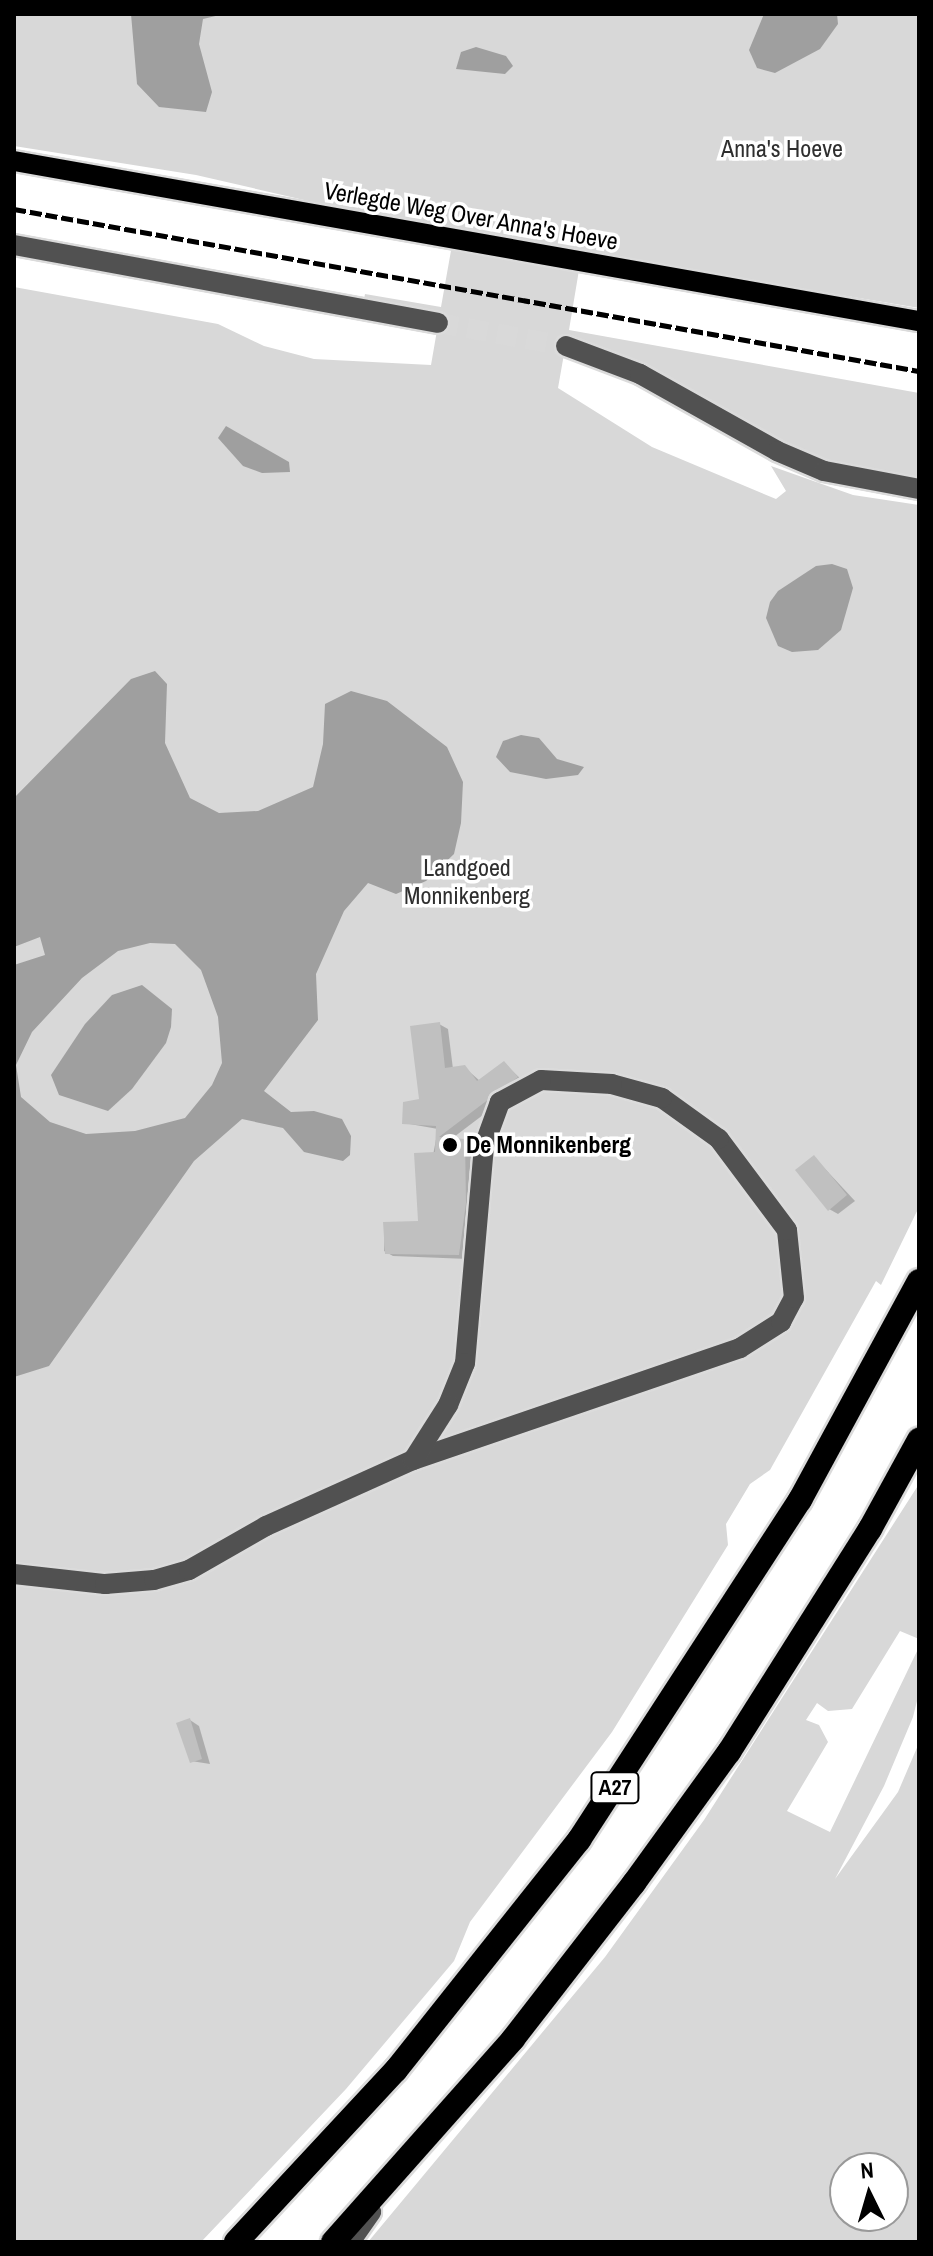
<!DOCTYPE html>
<style>
body{margin:0}
#map{position:relative;width:933px;height:2256px;overflow:hidden;background:#fff;font-family:"Archivo Narrow",sans-serif}
div>[style]{position:absolute}
.green>*{inset:0;background:#d8d8d8}
.water>*{inset:0;background:#9f9f9f}
.shadow>*{inset:0;background:#0003}
.building>*{inset:0;background:#c0c0c0}
.minor-tunnel>*{height:20px;margin-top:-10px;transform-origin:0;background:repeating-linear-gradient(90deg,#d9d9d9 0 20px,transparent 0 30px)}
.roads{filter:drop-shadow(2px 0 #dbdbdb) drop-shadow(-2px 0 #dbdbdb) drop-shadow(0 2px #dbdbdb) drop-shadow(0 -2px #dbdbdb)}
.minor>*{height:20px;margin:-10px;padding:0 10px;transform-origin:10px;border-radius:10px;background:#515151}
.major>*{height:20px;margin:-10px;padding:0 10px;transform-origin:10px;border-radius:10px;background:#000}
.highway>*{height:24px;margin:-12px;padding:0 12px;transform-origin:12px;border-radius:12px;background:#000}
.rail>*{height:5px;margin-top:-2.5px;transform-origin:0;background:repeating-linear-gradient(90deg,#000 0 12px,transparent 0 16px)}
.dots>*{width:22px;height:22px;translate:-50% -50%;box-sizing:border-box;border:4px solid #fff;border-radius:50%}
span{translate:-50% -50%;white-space:nowrap;text-align:center;line-height:1.15;-webkit-text-stroke:7px #fff;paint-order:stroke}
.shield-label span{padding:2px 6px;background:#fff;border:2px solid;border-radius:6px;-webkit-text-stroke-width:0}
.shield-label{font-size:22px;color:#000;font-weight:700}
.park-label{font-size:24px;color:#2f2f2f}
.street-label{font-size:24px;color:#000}
.poi-label{font-size:24px;color:#000;font-weight:700}
.left{translate:0 -50%;text-align:left}
.frame{position:absolute;inset:0;border:16px solid #000;pointer-events:none}
.north{position:absolute;left:829px;top:2152px;width:80px;height:80px;box-sizing:border-box;background:#fff;border:2px solid #999;border-radius:50%;rotate:355deg;font-size:22px;font-weight:700;line-height:32px;text-align:center;color:#000}
.north::after{content:'';display:block;margin:auto;width:28px;height:36px;background:#000;clip-path:polygon(50% 0,100% 100%,50% 72%,0 100%)}
</style>
<div id="map">
<div class="green">
<div style="clip-path:polygon(14px 14px,919px 14px,919px 308px,582px 252px,569px 330px,919px 393px,919px 479px,857px 471px,805px 453px,638px 361px,575px 338px,567px 337px,558px 388px,652px 447px,776px 499px,786px 491px,771px 466px,853px 495px,919px 505px,919px 1207px,881px 1285px,876px 1281px,770px 1470px,750px 1484px,726px 1524px,728px 1545px,612px 1732px,470px 1922px,454px 1961px,346px 2089px,201px 2242px,14px 2242px,14px 287px,218px 324px,264px 346px,314px 359px,431px 365px,440px 313px,364px 299px,365px 294px,441px 307px,455px 228px,382px 218px,196px 175px,14px 146px)"></div>
<div style="clip-path:polygon(evenodd,919px 1484px,919px 1639px,900px 1631px,852px 1709px,828px 1711px,817px 1703px,806px 1720px,819px 1725px,828px 1742px,787px 1811px,830px 1832px,919px 1647px,919px 1693px,913px 1717px,884px 1786px,835px 1879px,898px 1792px,919px 1743px,919px 2242px,368px 2242px,605px 1957px,704px 1820px,919px 1484px,845px 2168px,893px 2168px,893px 2216px,845px 2216px,845px 2168px)"></div>
</div>
<div class="water">
<div style="clip-path:polygon(131px 14px,224px 14px,203px 19px,199px 44px,212px 92px,206px 112px,159px 107px,137px 84px)"></div>
<div style="clip-path:polygon(764px 14px,837px 14px,838px 24px,820px 49px,775px 73px,757px 68px,749px 50px)"></div>
<div style="clip-path:polygon(476px 47px,506px 56px,513px 66px,505px 74px,456px 69px,461px 52px)"></div>
<div style="clip-path:polygon(226px 426px,289px 462px,290px 472px,262px 473px,243px 466px,218px 438px)"></div>
<div style="clip-path:polygon(832px 564px,847px 569px,853px 588px,841px 630px,818px 650px,792px 652px,778px 646px,766px 618px,770px 602px,778px 591px,816px 566px)"></div>
<div style="clip-path:polygon(evenodd,155px 671px,167px 684px,165px 743px,190px 798px,219px 813px,258px 811px,313px 787px,323px 744px,325px 704px,351px 691px,387px 701px,447px 747px,463px 782px,461px 823px,454px 854px,426px 881px,396px 894px,368px 883px,344px 911px,316px 974px,318px 1020px,264px 1091px,291px 1112px,314px 1111px,342px 1119px,351px 1136px,350px 1155px,343px 1161px,304px 1152px,283px 1128px,242px 1119px,194px 1161px,49px 1366px,14px 1377px,14px 965px,45px 955px,40px 937px,14px 947px,14px 798px,131px 679px,155px 671px,150px 943px,175px 944px,201px 970px,218px 1017px,222px 1063px,212px 1085px,185px 1118px,135px 1131px,86px 1134px,50px 1122px,21px 1097px,16px 1065px,32px 1032px,82px 978px,118px 951px,150px 943px)"></div>
<div style="clip-path:polygon(521px 735px,539px 738px,557px 759px,584px 767px,578px 775px,546px 779px,510px 772px,496px 757px,503px 741px)"></div>
<div style="clip-path:polygon(142px 985px,172px 1009px,171px 1027px,166px 1043px,132px 1089px,108px 1111px,59px 1095px,51px 1075px,85px 1024px,112px 995px)"></div>
</div>
<div class="shadow">
<div style="clip-path:polygon(439px 1024px,448px 1029px,453px 1069px,464px 1067px,480px 1081px,504px 1063px,525px 1083px,450px 1140px,473px 1146px,474px 1209px,468px 1259px,393px 1256px,384px 1251px,385px 1224px,420px 1223px,438px 1129px,404px 1123px,422px 1101px)"></div>
<div style="clip-path:polygon(814px 1157px,855px 1201px,838px 1214px,829px 1209px)"></div>
<div style="clip-path:polygon(190px 1720px,199px 1726px,210px 1764px,191px 1761px)"></div>
</div>
<div class="building">
<div style="clip-path:polygon(440px 1022px,445px 1068px,465px 1065px,477px 1081px,504px 1061px,518px 1077px,439px 1137px,465px 1139px,466px 1203px,459px 1255px,385px 1254px,383px 1222px,418px 1221px,414px 1153px,435px 1152px,436px 1126px,402px 1124px,403px 1102px,419px 1099px,410px 1026px)"></div>
<div style="clip-path:polygon(814px 1155px,847px 1195px,828px 1211px,795px 1170px)"></div>
<div style="clip-path:polygon(190px 1718px,202px 1759px,190px 1763px,176px 1723px)"></div>
</div>
<div class="minor-tunnel">
<div style="left:438px;top:323px;width:130px;rotate:10.2deg"></div>
</div>
<div class="roads">
<div class="minor">
<div style="left:14px;top:245px;width:431px;rotate:10.4deg"></div>
<div style="left:566px;top:346px;width:79px;rotate:20.7deg"></div>
<div style="left:640px;top:374px;width:157px;rotate:29.3deg"></div>
<div style="left:777px;top:451px;width:51px;rotate:23.1deg"></div>
<div style="left:824px;top:471px;width:97px;rotate:10.7deg"></div>
<div style="left:14px;top:1574px;width:92px;rotate:6.3deg"></div>
<div style="left:105px;top:1584px;width:49px;rotate:-4.7deg"></div>
<div style="left:154px;top:1580px;width:36px;rotate:-16deg"></div>
<div style="left:189px;top:1570px;width:89px;rotate:-29.7deg"></div>
<div style="left:266px;top:1526px;width:161px;rotate:-24.2deg"></div>
<div style="left:413px;top:1460px;width:346px;rotate:-18.9deg"></div>
<div style="left:740px;top:1348px;width:49px;rotate:-32.4deg"></div>
<div style="left:781px;top:1322px;width:27px;rotate:-62deg"></div>
<div style="left:794px;top:1298px;width:68px;rotate:-95.9deg"></div>
<div style="left:787px;top:1230px;width:114px;rotate:-126.8deg"></div>
<div style="left:719px;top:1139px;width:70px;rotate:-144.3deg"></div>
<div style="left:662px;top:1098px;width:52px;rotate:-164.4deg"></div>
<div style="left:612px;top:1084px;width:71px;rotate:-176.8deg"></div>
<div style="left:541px;top:1080px;width:47px;rotate:151.8deg"></div>
<div style="left:500px;top:1102px;width:47px;rotate:110deg"></div>
<div style="left:484px;top:1146px;width:218px;rotate:95deg"></div>
<div style="left:465px;top:1363px;width:45px;rotate:112deg"></div>
<div style="left:448px;top:1405px;width:65px;rotate:122.5deg"></div>
<div style="left:350px;top:2242px;width:37px;rotate:-55deg"></div>
</div>
<div class="major">
<div style="left:14px;top:161px;width:919px;rotate:10.03deg"></div>
</div>
<div class="highway">
<div style="left:236px;top:2242px;width:235px;rotate:-47.1deg"></div>
<div style="left:396px;top:2070px;width:294px;rotate:-51.5deg"></div>
<div style="left:579px;top:1840px;width:406px;rotate:-57deg"></div>
<div style="left:800px;top:1500px;width:249px;rotate:-61.5deg"></div>
<div style="left:333px;top:2242px;width:271px;rotate:-48.4deg"></div>
<div style="left:513px;top:2039px;width:197px;rotate:-52.2deg"></div>
<div style="left:634px;top:1883px;width:162px;rotate:-54.1deg"></div>
<div style="left:729px;top:1752px;width:264px;rotate:-57.7deg"></div>
<div style="left:870px;top:1529px;width:102px;rotate:-61.2deg"></div>
</div>
</div>
<div class="rail">
<div style="left:14px;top:209px;width:919px;rotate:10.15deg"></div>
</div>
<div class="dots">
<div style="left:450px;top:1145px;background:#000"></div>
</div>
<div class="shield-label">
<span style="left:615px;top:1788px">A27</span>
</div>
<div class="park-label">
<span style="left:782px;top:149px">Anna's Hoeve</span>
<span style="left:467px;top:882px">Landgoed<br>Monnikenberg</span>
</div>
<div class="street-label">
<span style="left:471px;top:216px;rotate:10deg">Verlegde Weg Over Anna's Hoeve</span>
</div>
<div class="poi-label">
<span class="left" style="left:466px;top:1145px">De Monnikenberg</span>
</div>
<div class="frame"></div>
<div class="north">N</div>
</div>
